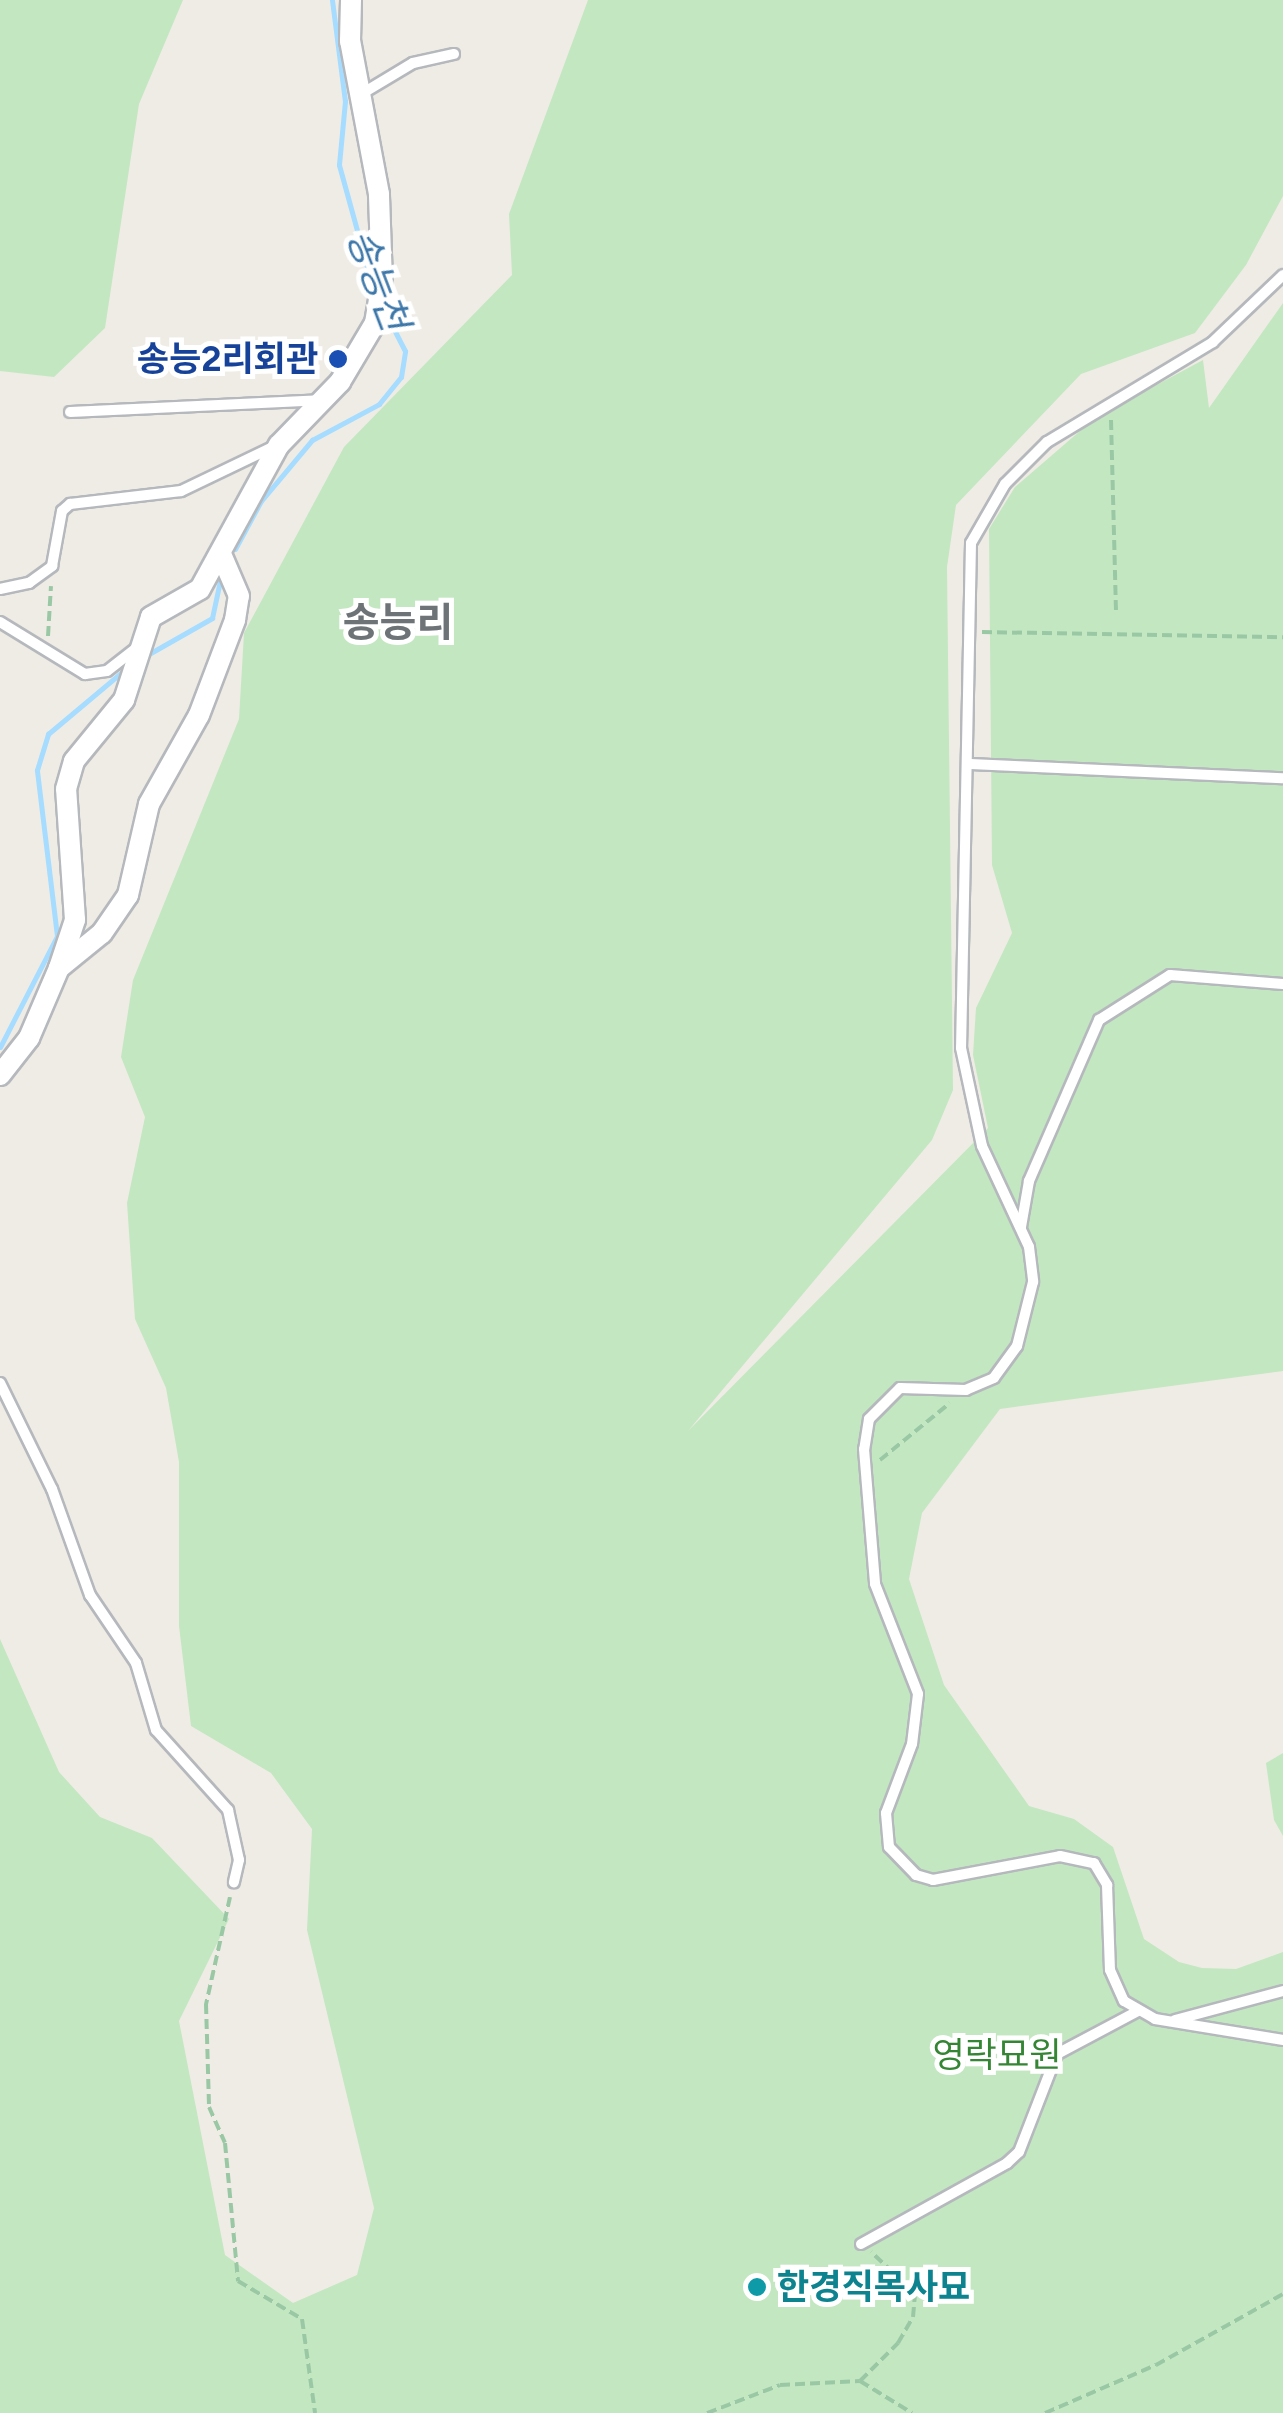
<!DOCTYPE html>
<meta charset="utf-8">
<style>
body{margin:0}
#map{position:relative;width:1283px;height:2413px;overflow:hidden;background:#efece5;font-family:Figtree,"Noto Sans KR",sans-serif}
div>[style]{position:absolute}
.green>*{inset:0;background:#c3e7c1}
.stream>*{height:5px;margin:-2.5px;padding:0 2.5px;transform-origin:2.5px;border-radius:2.5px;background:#a5dcff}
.path>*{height:4px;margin-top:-2px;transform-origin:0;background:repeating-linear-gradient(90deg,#9ac8a5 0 10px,transparent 0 15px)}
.roads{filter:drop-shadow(2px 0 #b5b8bc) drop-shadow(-2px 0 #b5b8bc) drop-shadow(0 2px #b5b8bc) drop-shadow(0 -2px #b5b8bc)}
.lane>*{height:10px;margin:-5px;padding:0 5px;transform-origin:5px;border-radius:5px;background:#fff}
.street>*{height:20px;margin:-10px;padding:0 10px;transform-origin:10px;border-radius:10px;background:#fff}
.dots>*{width:28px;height:28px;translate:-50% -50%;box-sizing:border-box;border:5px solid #fff;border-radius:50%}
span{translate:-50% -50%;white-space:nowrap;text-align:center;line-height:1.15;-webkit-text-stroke:10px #fff;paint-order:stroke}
.transit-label{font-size:35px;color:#164399;font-weight:700}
.right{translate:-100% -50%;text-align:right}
.park-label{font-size:35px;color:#348534}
.culture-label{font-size:35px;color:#0d838f;font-weight:700}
.left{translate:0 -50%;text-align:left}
.water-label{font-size:38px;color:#3d77a9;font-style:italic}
.quarter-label{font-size:40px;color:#6d7377;font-weight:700}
</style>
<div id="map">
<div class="green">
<div style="clip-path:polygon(0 0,183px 0,139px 104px,105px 328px,54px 377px,0 371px)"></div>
<div style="clip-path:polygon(588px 0,1283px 0,1283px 196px,1246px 265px,1195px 333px,1081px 374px,956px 505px,947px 567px,953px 1090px,932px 1140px,688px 1431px,988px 1128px,973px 1055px,976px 1008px,1012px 933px,992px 865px,989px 529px,1015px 487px,1095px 418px,1203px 360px,1209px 408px,1283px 303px,1283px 1371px,1000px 1409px,922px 1513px,909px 1579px,944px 1685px,1029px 1806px,1074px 1819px,1113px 1847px,1144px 1939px,1179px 1962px,1202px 1968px,1236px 1969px,1283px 1952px,1283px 2413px,0 2413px,0 1639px,59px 1772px,100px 1817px,152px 1838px,229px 1919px,179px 2021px,225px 2255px,293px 2303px,357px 2275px,374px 2208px,307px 1930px,312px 1829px,271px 1773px,191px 1726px,179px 1626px,179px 1462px,166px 1388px,135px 1319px,127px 1203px,145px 1117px,121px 1057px,133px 980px,239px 719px,244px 633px,344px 447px,512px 275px,509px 214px)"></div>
<div style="clip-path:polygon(1283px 1753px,1283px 1836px,1274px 1820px,1266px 1763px)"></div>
</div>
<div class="stream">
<div style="left:332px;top:0;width:102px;rotate:82.7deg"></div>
<div style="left:345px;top:101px;width:64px;rotate:95.4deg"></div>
<div style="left:339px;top:165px;width:132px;rotate:74.6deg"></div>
<div style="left:235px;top:549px;width:55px;rotate:-61.6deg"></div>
<div style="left:261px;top:501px;width:80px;rotate:-50.1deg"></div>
<div style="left:312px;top:440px;width:76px;rotate:-28.2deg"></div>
<div style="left:379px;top:404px;width:35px;rotate:-51deg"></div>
<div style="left:401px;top:377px;width:26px;rotate:-81deg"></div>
<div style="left:405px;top:351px;width:46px;rotate:-117.1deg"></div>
<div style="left:147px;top:655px;width:75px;rotate:-29.6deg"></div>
<div style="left:212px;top:618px;width:43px;rotate:-77.9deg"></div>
<div style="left:0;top:1047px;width:125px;rotate:-62.8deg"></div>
<div style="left:57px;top:936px;width:167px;rotate:-96.9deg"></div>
<div style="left:37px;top:770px;width:38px;rotate:-73deg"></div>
<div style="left:48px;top:734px;width:106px;rotate:-40deg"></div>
</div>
<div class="path">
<div style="left:1111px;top:420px;width:193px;rotate:88.5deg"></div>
<div style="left:982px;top:632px;width:301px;rotate:1deg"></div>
<div style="left:48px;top:636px;width:50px;rotate:-86.6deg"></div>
<div style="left:880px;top:1460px;width:90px;rotate:-39.2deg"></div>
<div style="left:230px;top:1897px;width:110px;rotate:102.6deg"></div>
<div style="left:206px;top:2004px;width:103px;rotate:88.3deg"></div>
<div style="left:209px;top:2107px;width:39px;rotate:66deg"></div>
<div style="left:225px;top:2143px;width:139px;rotate:84.6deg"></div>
<div style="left:238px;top:2281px;width:74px;rotate:30.7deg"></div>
<div style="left:302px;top:2319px;width:95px;rotate:82.1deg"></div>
<div style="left:860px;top:2381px;width:61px;rotate:31.6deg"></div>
<div style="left:707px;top:2413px;width:78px;rotate:-21deg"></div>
<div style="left:780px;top:2385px;width:80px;rotate:-2.9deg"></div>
<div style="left:860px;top:2381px;width:54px;rotate:-45deg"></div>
<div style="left:898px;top:2343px;width:30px;rotate:-60deg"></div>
<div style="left:913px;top:2317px;width:24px;rotate:-85deg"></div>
<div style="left:915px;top:2293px;width:60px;rotate:-137deg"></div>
<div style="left:1045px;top:2413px;width:121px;rotate:-23.4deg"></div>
<div style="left:1156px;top:2365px;width:145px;rotate:-29.2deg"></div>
</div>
<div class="roads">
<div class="lane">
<div style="left:363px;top:93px;width:58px;rotate:-31deg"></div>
<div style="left:413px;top:63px;width:42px;rotate:-12.4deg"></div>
<div style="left:1283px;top:275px;width:97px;rotate:136.3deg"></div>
<div style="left:1213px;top:342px;width:194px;rotate:148.9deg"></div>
<div style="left:1047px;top:442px;width:59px;rotate:135deg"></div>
<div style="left:1005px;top:484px;width:68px;rotate:120deg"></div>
<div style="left:971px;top:543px;width:505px;rotate:91.13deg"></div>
<div style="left:961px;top:1048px;width:100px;rotate:77.9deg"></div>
<div style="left:982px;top:1146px;width:111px;rotate:65deg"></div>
<div style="left:1029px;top:1247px;width:35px;rotate:83deg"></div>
<div style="left:1033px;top:1282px;width:66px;rotate:104deg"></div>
<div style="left:1017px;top:1346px;width:39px;rotate:126deg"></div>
<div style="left:994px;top:1378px;width:30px;rotate:157deg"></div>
<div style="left:966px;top:1390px;width:66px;rotate:-178.3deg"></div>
<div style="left:900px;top:1388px;width:44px;rotate:135deg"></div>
<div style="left:869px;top:1419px;width:30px;rotate:99deg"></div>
<div style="left:864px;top:1449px;width:135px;rotate:85.3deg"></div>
<div style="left:875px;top:1584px;width:118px;rotate:68.6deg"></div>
<div style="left:918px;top:1694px;width:50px;rotate:96.8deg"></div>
<div style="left:912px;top:1744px;width:74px;rotate:110.6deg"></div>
<div style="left:886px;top:1813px;width:34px;rotate:85deg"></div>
<div style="left:889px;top:1847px;width:39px;rotate:46deg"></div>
<div style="left:916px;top:1875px;width:18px;rotate:16deg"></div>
<div style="left:933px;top:1880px;width:129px;rotate:-10.7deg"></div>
<div style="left:1060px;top:1856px;width:35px;rotate:12deg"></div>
<div style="left:1094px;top:1863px;width:26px;rotate:59deg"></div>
<div style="left:1107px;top:1885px;width:85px;rotate:88deg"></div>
<div style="left:1110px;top:1970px;width:34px;rotate:66deg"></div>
<div style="left:1124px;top:2001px;width:36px;rotate:30deg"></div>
<div style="left:1155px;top:2019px;width:130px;rotate:9.3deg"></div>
<div style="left:70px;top:412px;width:250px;rotate:-2.7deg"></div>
<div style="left:0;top:589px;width:30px;rotate:-12deg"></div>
<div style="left:29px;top:583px;width:29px;rotate:-36deg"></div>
<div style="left:52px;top:566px;width:56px;rotate:-79.7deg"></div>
<div style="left:62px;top:511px;width:11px;rotate:-41deg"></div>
<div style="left:70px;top:504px;width:112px;rotate:-6.7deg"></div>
<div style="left:181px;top:491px;width:102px;rotate:-25.6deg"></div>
<div style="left:0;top:622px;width:100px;rotate:31.5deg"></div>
<div style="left:85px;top:674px;width:22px;rotate:-8deg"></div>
<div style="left:107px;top:671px;width:41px;rotate:-38deg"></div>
<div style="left:970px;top:764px;width:313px;rotate:2.6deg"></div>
<div style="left:1021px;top:1227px;width:47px;rotate:-80.1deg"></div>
<div style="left:1029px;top:1181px;width:176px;rotate:-66.5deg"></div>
<div style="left:1099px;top:1020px;width:84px;rotate:-32.4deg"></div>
<div style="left:1170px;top:975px;width:113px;rotate:4.6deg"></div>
<div style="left:0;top:1383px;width:118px;rotate:63.9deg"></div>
<div style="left:52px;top:1489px;width:113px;rotate:70.3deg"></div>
<div style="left:90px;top:1595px;width:82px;rotate:55.9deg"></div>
<div style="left:136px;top:1663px;width:70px;rotate:73.4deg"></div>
<div style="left:156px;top:1730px;width:108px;rotate:48deg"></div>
<div style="left:228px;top:1810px;width:51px;rotate:77.6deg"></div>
<div style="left:239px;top:1860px;width:23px;rotate:103deg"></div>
<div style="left:1175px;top:2020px;width:112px;rotate:-15deg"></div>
<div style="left:861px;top:2244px;width:167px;rotate:-29deg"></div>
<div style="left:1007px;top:2163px;width:16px;rotate:-43deg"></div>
<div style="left:1019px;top:2152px;width:105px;rotate:-68.8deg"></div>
<div style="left:1057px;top:2054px;width:92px;rotate:-28deg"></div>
</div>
<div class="street">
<div style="left:59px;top:968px;width:51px;rotate:-71.6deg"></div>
<div style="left:75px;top:920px;width:131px;rotate:-93.9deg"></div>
<div style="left:66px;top:789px;width:29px;rotate:-74deg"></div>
<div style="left:74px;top:761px;width:79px;rotate:-50.7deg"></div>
<div style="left:124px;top:700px;width:87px;rotate:-72deg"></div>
<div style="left:151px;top:617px;width:56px;rotate:-29.7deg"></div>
<div style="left:200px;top:589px;width:164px;rotate:-61.3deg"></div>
<div style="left:279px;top:445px;width:88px;rotate:-45.9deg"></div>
<div style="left:340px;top:382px;width:69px;rotate:-59.3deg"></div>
<div style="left:375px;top:323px;width:42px;rotate:-80.3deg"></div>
<div style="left:382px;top:282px;width:88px;rotate:-92deg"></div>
<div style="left:379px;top:194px;width:156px;rotate:-100.7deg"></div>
<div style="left:350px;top:41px;width:41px;rotate:-88.6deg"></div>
<div style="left:0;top:1075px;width:47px;rotate:-51.9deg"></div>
<div style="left:29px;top:1038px;width:76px;rotate:-66.8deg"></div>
<div style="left:59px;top:968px;width:55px;rotate:-39.1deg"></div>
<div style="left:102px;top:933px;width:46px;rotate:-55.6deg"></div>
<div style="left:128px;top:895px;width:93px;rotate:-77deg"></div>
<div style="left:149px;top:804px;width:102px;rotate:-60.7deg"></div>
<div style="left:199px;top:715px;width:102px;rotate:-69.2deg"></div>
<div style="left:235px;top:620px;width:24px;rotate:-81deg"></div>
<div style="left:239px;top:596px;width:46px;rotate:-113.2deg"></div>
</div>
</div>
<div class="dots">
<div style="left:338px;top:359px;background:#1a4fb4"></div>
<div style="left:757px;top:2287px;background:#0f9aa8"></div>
</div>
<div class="transit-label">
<span class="right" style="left:318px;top:359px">송능2리회관</span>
</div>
<div class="park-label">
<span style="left:997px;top:2055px">영락묘원</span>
</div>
<div class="culture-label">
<span class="left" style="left:777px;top:2287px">한경직목사묘</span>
</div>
<div class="water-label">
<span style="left:377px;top:280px;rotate:69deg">송능천</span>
</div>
<div class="quarter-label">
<span style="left:398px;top:622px">송능리</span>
</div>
</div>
